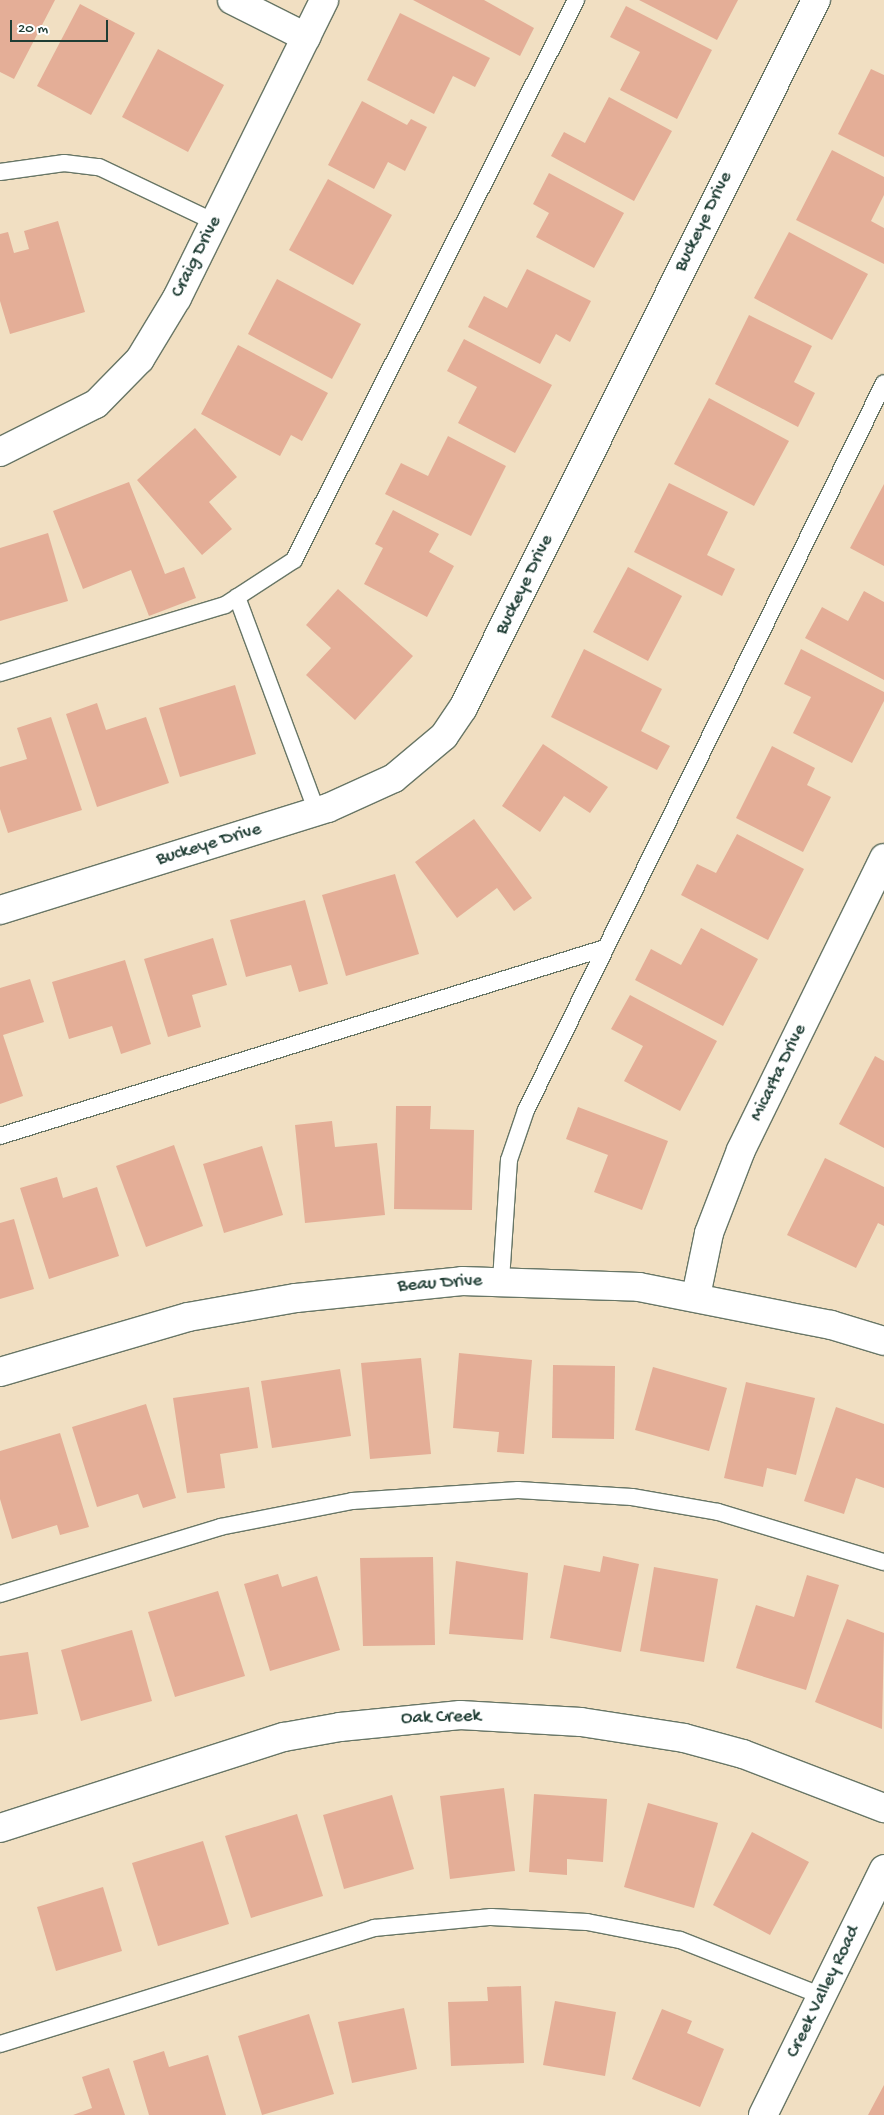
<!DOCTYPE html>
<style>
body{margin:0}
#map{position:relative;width:884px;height:2115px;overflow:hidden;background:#f1dfc2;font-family:"Gochi Hand",sans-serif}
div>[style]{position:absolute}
.building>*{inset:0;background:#e4ae97}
.roads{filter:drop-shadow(1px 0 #687666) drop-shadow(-1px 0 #687666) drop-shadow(0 1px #687666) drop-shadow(0 -1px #687666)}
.service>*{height:16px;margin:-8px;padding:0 8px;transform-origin:8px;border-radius:8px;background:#fff}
.minor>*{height:28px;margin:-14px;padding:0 14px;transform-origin:14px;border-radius:14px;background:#fff}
span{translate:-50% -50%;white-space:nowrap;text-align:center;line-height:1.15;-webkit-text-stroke:4px #fff;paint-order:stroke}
.street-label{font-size:19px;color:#1f3d34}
.scale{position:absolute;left:10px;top:20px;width:98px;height:22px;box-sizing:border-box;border:2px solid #1f3d34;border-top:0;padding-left:6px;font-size:15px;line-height:18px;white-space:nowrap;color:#1f3d34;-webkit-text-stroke:4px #fff;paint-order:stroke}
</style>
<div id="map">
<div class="building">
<div style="clip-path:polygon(0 0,55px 0,14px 79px,0 72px)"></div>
<div style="clip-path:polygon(413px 0,484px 0,534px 28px,520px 56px)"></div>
<div style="clip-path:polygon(639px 0,738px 0,717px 40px)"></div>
<div style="clip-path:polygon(80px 4px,135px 33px,91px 115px,37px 86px)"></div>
<div style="clip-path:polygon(626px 6px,712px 50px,677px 119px,620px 90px,640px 52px,610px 37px)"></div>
<div style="clip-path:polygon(400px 13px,490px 58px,475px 87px,453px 76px,434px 114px,367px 80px)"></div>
<div style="clip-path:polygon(158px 49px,224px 85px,188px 152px,122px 117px)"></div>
<div style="clip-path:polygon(871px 69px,884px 75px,884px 157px,838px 134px)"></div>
<div style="clip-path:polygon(609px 97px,672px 131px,634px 201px,551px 156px,564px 132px,585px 143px)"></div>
<div style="clip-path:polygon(362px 101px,407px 125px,411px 119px,427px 127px,405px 171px,388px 162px,374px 189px,328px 165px)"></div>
<div style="clip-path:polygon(832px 150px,884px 177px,884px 195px,871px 221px,884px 228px,884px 264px,796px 220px)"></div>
<div style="clip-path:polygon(549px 173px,624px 213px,594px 268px,536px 237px,549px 213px,533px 204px)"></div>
<div style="clip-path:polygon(328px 179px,392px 215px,353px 285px,289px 250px)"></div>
<div style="clip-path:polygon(58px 221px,85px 312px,10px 334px,0 301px,0 234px,8px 232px,14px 253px,29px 249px,24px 231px)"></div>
<div style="clip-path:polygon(789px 232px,868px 274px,832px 340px,754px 298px)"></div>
<div style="clip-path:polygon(527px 269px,591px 301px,570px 342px,556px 334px,540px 364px,468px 327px,484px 296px,507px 308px)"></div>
<div style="clip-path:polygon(277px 279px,361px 324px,332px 379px,248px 334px)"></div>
<div style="clip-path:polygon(749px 315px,812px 346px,794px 382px,815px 393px,798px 427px,715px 384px)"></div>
<div style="clip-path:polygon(464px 339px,552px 385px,515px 453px,458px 423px,477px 387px,447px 371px)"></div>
<div style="clip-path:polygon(238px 345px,328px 393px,302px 441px,291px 435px,280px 456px,201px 414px)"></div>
<div style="clip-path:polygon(709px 398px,789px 441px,754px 506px,674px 464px)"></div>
<div style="clip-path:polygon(195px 428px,237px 477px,209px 502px,232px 529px,202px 555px,137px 480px)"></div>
<div style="clip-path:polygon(448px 436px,506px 466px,471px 536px,385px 494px,401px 463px,428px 476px)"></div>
<div style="clip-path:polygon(129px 482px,165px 574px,184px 567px,196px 598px,149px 616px,131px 570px,83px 589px,53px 511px)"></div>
<div style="clip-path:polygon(669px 483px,728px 512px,707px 555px,735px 569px,722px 596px,634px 552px)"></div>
<div style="clip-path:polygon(884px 484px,884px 566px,850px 548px)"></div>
<div style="clip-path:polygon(393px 510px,439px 534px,429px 552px,454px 566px,427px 617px,364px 584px,383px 548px,375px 544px)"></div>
<div style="clip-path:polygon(48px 533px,68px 601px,0 621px,0 548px)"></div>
<div style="clip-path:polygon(628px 567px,682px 596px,648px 661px,593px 632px)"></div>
<div style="clip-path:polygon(338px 589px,413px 656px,355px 720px,306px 675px,331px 648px,306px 625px)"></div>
<div style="clip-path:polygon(864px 591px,884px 602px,884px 680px,805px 638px,822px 607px,848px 621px)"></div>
<div style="clip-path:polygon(584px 649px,662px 689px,641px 731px,670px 746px,657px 770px,551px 717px)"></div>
<div style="clip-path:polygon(801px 649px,884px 692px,884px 701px,852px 763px,793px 733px,811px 697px,784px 684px)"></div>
<div style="clip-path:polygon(235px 685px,256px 754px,180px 777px,159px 708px)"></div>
<div style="clip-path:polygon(97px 703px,106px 730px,146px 717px,169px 783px,97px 807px,66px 714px)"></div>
<div style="clip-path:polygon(51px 717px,82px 810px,8px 833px,0 809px,0 767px,27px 759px,17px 728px)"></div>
<div style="clip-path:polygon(543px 744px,608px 787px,590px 813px,564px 796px,540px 832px,502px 806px)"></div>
<div style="clip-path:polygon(772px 746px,815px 768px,807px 785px,831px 797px,803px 852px,736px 818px)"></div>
<div style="clip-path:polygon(474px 819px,532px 898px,514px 911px,497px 888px,457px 918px,415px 862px)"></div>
<div style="clip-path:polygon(737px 834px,804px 869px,768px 940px,681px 895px,697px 864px,716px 873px)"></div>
<div style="clip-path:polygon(395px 874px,419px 954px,346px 976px,322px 895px)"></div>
<div style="clip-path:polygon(305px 900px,328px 984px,299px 992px,291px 965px,246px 977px,230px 920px)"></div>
<div style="clip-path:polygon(701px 928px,758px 959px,723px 1026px,635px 980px,651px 949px,681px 965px)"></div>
<div style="clip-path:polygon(213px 938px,227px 985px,192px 995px,201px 1027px,168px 1037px,144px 959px)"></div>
<div style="clip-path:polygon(125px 960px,151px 1044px,121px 1054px,112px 1026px,69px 1039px,52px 982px)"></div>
<div style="clip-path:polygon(30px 979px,44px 1022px,3px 1035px,23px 1096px,0 1104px,0 988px)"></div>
<div style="clip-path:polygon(630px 995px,717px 1041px,680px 1111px,624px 1081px,643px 1046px,611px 1029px)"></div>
<div style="clip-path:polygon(875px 1056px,884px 1061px,884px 1148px,839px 1124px)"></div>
<div style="clip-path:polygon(396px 1106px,431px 1106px,430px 1129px,474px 1130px,472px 1210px,394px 1209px)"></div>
<div style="clip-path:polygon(578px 1107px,668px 1141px,642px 1210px,594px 1192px,608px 1155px,566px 1139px)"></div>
<div style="clip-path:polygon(332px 1121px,335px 1147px,377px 1143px,385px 1215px,305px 1223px,295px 1125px)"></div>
<div style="clip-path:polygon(174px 1145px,203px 1226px,146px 1247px,116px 1166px)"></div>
<div style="clip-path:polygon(262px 1146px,283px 1215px,224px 1233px,203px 1164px)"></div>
<div style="clip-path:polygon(825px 1158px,884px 1187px,884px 1226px,878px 1223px,856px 1268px,787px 1235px)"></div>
<div style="clip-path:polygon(57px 1177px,63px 1198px,97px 1187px,119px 1256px,49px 1279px,20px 1188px)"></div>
<div style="clip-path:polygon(14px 1219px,34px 1289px,0 1299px,0 1223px)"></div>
<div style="clip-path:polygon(459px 1353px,532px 1360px,524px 1454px,497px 1452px,499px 1432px,453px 1428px)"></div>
<div style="clip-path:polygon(421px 1358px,431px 1454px,370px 1459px,361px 1363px)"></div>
<div style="clip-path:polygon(553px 1365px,615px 1366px,614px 1439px,552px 1438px)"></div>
<div style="clip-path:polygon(653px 1367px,727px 1388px,709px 1451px,635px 1430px)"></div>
<div style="clip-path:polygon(340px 1369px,351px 1436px,272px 1448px,261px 1381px)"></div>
<div style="clip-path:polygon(746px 1382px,815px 1398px,796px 1475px,767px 1468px,763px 1487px,724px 1478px)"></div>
<div style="clip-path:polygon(249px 1387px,258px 1448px,220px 1454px,225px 1488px,187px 1493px,173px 1398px)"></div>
<div style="clip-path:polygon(146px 1404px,176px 1498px,143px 1508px,138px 1494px,97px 1507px,72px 1427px)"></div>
<div style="clip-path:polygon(836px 1407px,884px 1424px,884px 1488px,856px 1478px,844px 1514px,804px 1501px)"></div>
<div style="clip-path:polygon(60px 1433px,89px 1527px,60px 1535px,57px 1525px,12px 1539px,0 1499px,0 1451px)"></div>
<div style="clip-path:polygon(603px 1556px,639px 1564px,621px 1652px,550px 1638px,564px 1565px,600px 1572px)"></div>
<div style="clip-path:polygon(433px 1557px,435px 1645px,363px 1646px,360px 1558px)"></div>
<div style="clip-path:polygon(456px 1561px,528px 1573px,523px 1640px,449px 1634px)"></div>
<div style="clip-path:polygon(654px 1567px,718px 1579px,704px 1662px,640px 1651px)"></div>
<div style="clip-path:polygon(278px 1574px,282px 1587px,317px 1576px,340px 1650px,270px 1671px,244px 1584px)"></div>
<div style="clip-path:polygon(807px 1575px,839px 1585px,806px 1690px,736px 1668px,756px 1605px,794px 1617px)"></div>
<div style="clip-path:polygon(218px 1591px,245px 1676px,175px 1697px,148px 1612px)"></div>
<div style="clip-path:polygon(847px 1619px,884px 1633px,882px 1729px,815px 1702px)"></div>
<div style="clip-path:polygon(132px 1630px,152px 1701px,81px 1721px,61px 1650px)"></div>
<div style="clip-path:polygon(28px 1652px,38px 1714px,0 1720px,0 1656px)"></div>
<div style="clip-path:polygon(504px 1788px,515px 1871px,450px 1879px,440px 1796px)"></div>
<div style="clip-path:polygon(534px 1794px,607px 1799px,603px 1862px,567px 1859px,567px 1875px,529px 1872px)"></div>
<div style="clip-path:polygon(392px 1795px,414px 1869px,344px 1889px,323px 1815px)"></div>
<div style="clip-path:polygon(648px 1803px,718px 1823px,694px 1908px,624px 1887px)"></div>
<div style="clip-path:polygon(297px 1814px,323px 1896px,251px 1918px,225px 1836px)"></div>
<div style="clip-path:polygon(752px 1832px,809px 1862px,770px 1935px,713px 1905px)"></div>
<div style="clip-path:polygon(203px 1841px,229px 1924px,158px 1946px,132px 1863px)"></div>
<div style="clip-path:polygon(103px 1887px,122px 1951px,56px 1971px,37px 1907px)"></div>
<div style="clip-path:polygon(521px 1986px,524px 2063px,451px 2066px,448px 2002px,488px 2001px,487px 1987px)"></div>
<div style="clip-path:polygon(555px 2001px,616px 2012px,605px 2076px,543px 2065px)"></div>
<div style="clip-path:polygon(404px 2008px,417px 2069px,352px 2083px,338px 2022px)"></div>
<div style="clip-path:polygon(662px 2009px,692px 2021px,687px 2033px,724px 2049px,700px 2107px,632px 2079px)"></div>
<div style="clip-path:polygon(309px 2014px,334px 2094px,262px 2115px,238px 2036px)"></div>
<div style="clip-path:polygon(164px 2051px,169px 2067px,208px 2055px,226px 2115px,149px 2115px,133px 2061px)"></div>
<div style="clip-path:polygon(109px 2068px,125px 2115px,73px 2115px,92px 2108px,82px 2077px)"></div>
<div style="clip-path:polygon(884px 2085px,884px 2115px,868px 2115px)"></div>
</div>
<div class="roads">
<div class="service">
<div style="left:0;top:172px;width:65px;rotate:-8deg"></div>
<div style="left:64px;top:163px;width:35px;rotate:7deg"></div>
<div style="left:99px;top:167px;width:128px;rotate:25.4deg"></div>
<div style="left:237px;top:597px;width:229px;rotate:69.6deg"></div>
<div style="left:0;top:673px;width:235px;rotate:-16.8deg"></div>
<div style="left:225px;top:605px;width:82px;rotate:-33.1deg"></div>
<div style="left:294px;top:560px;width:627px;rotate:-63.27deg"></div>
<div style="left:0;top:1136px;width:634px;rotate:-17.26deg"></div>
<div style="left:501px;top:1280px;width:120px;rotate:-86.2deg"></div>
<div style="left:509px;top:1160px;width:53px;rotate:-71.2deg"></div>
<div style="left:526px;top:1110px;width:810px;rotate:-63.78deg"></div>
<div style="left:0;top:1594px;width:230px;rotate:-16.9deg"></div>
<div style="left:220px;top:1527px;width:135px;rotate:-11.1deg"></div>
<div style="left:352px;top:1501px;width:166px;rotate:-3.8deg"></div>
<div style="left:518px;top:1490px;width:114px;rotate:3.5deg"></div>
<div style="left:632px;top:1497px;width:87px;rotate:9.9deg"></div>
<div style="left:718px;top:1512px;width:173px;rotate:16.8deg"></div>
<div style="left:0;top:2044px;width:392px;rotate:-17.2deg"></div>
<div style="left:374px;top:1928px;width:118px;rotate:-5.4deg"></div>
<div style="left:491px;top:1917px;width:96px;rotate:3deg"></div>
<div style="left:587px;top:1922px;width:95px;rotate:11deg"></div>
<div style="left:680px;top:1940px;width:153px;rotate:21.5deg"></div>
</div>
<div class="minor">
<div style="left:232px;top:0;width:83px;rotate:26.6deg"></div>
<div style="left:0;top:452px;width:107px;rotate:-26.6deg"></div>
<div style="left:96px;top:404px;width:63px;rotate:-45.6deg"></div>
<div style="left:140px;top:359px;width:71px;rotate:-58.8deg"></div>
<div style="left:177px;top:298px;width:332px;rotate:-63.7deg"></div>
<div style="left:0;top:910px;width:343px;rotate:-17.3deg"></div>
<div style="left:328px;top:808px;width:72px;rotate:-24.4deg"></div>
<div style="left:394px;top:778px;width:65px;rotate:-40deg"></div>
<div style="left:444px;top:736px;width:34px;rotate:-56deg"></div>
<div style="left:463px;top:708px;width:791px;rotate:-63.5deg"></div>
<div style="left:696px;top:1296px;width:64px;rotate:-78.3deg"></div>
<div style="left:709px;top:1233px;width:89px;rotate:-68.9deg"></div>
<div style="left:741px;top:1150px;width:325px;rotate:-63.9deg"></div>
<div style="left:0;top:1372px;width:196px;rotate:-16.3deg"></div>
<div style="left:188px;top:1317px;width:110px;rotate:-10deg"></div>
<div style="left:296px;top:1298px;width:167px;rotate:-5.8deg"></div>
<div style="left:462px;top:1281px;width:177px;rotate:1.9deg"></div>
<div style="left:639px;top:1287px;width:196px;rotate:11.2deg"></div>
<div style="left:831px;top:1325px;width:55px;rotate:16.8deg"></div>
<div style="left:0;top:1828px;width:298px;rotate:-17.8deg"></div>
<div style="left:284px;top:1737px;width:57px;rotate:-10.1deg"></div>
<div style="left:340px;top:1727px;width:121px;rotate:-5.7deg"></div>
<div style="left:460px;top:1715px;width:121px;rotate:3.3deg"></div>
<div style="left:581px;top:1722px;width:104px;rotate:8.8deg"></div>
<div style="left:684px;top:1738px;width:61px;rotate:15.2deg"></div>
<div style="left:743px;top:1754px;width:151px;rotate:21deg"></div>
<div style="left:763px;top:2115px;width:274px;rotate:-63.8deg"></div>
</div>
</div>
<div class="street-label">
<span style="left:704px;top:222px;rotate:-64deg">Buckeye Drive</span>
<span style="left:197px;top:257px;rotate:-63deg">Craig Drive</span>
<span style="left:525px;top:585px;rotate:-64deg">Buckeye Drive</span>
<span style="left:209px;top:845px;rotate:-17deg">Buckeye Drive</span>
<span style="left:779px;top:1073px;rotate:-64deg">Micarta Drive</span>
<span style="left:440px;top:1284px;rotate:-4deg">Beau Drive</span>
<span style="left:441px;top:1718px;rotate:-2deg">Oak Creek</span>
<span style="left:824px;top:1992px;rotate:-64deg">Creek Valley Road</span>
</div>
<div class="scale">20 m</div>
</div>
